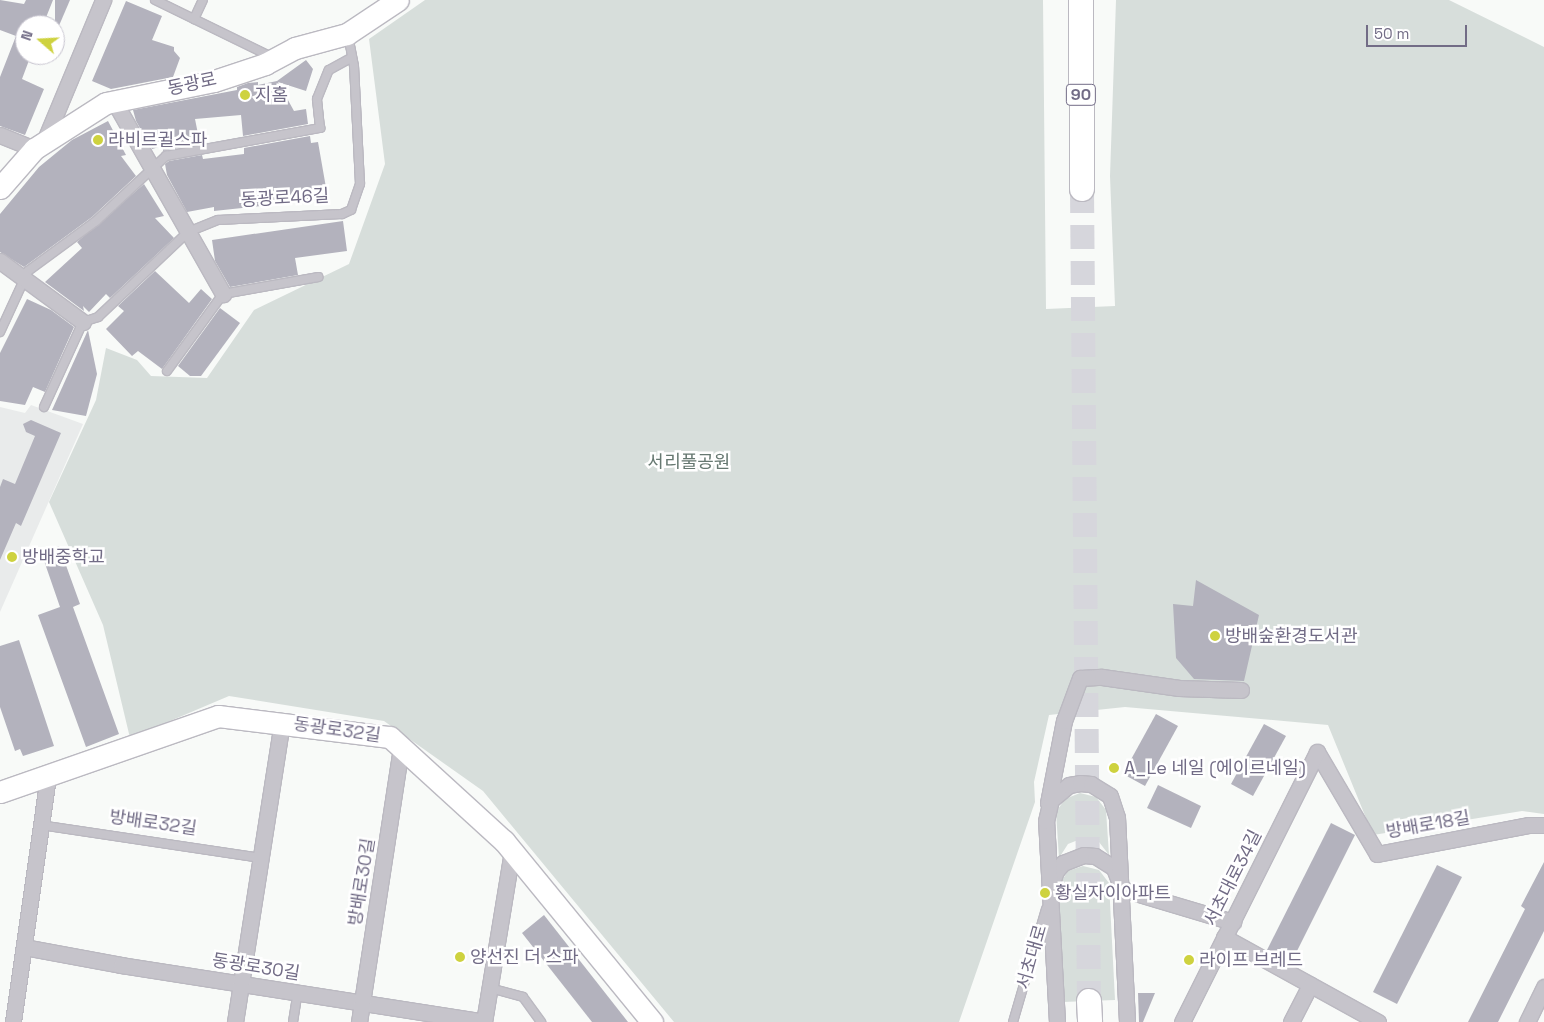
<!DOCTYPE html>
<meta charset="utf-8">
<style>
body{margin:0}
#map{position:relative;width:1544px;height:1022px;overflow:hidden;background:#f8faf8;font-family:"Space Grotesk","Noto Sans KR",sans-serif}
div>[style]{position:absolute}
.built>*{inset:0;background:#e9ebeb}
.green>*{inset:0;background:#d7dedb}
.building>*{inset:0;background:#b3b2bd}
.primary-tunnel>*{height:24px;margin-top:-12px;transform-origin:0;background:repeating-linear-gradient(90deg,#d6d6dc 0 24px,transparent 0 36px)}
.roads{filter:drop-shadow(1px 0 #bbb9c1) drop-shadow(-1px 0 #bbb9c1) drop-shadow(0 1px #bbb9c1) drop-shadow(0 -1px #bbb9c1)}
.lane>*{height:8px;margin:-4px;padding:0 4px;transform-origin:4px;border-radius:4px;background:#c6c4cb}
.street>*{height:15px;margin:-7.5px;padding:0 7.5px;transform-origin:7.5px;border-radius:7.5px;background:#c6c4cb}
.secondary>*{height:21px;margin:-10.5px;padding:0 10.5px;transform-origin:10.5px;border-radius:10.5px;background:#fff}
.primary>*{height:24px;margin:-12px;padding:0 12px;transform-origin:12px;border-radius:12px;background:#fff}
.dots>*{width:14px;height:14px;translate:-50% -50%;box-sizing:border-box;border:2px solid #fff;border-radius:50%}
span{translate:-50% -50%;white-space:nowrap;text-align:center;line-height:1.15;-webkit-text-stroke:5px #fff;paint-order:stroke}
.shield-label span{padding:1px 4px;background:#fff;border:1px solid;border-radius:4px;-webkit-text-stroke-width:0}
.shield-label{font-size:16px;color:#726c86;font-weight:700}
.street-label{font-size:18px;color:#726c86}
.poi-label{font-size:18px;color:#726c86}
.left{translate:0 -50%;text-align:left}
.park-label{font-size:18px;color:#667871}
.north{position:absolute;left:15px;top:15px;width:50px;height:50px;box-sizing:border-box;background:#fff;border:1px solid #c7c4cf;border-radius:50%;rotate:289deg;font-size:14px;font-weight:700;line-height:20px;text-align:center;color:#726c86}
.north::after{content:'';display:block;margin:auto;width:18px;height:22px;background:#ced23f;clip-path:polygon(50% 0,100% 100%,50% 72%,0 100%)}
.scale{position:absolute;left:1366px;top:25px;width:101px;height:22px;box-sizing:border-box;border:2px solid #726c86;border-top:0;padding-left:6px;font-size:15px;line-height:18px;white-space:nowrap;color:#726c86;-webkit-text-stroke:4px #fff;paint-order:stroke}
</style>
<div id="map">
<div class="built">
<div style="clip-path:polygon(31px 405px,83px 424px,0 612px,0 407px,25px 413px)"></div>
</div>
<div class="green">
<div style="clip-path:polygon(425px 0,1043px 0,1046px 309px,1115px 306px,1110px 176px,1116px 0,1449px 0,1544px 47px,1544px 814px,1522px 811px,1373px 835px,1328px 725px,1125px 707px,1049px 715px,1034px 782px,1035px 802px,959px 1022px,674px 1022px,483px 791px,384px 721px,229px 696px,130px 738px,103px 625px,49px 502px,96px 400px,106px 348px,137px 360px,151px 376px,207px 378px,254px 310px,349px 264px,385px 164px,369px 39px)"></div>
<div style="clip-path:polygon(1080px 793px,1096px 797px,1106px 810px,1109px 855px,1099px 842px,1083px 838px,1068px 844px,1059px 858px,1056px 812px,1065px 799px)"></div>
<div style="clip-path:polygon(1083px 866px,1099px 870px,1109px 883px,1115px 1000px,1063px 1002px,1059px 885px,1068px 871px)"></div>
</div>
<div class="building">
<div style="clip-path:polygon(0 0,24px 4px,26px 0,53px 0,43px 25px,25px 25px,25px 55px,31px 55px,22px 79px,44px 89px,25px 135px,0 126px,0 77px,16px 36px,0 30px)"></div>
<div style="clip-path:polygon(55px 0,70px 0,55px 35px)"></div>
<div style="clip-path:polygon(126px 1px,162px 16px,152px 40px,174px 47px,174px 51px,180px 58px,173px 77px,111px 89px,92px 81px)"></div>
<div style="clip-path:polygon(306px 60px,313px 69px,306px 91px,278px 82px,294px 111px,306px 109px,308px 124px,243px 136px,241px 115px,195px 119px,200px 144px,163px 151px,163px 146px,152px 149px,136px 121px,133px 110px,237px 90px,237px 87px,248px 83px,258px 82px,258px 85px,277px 81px)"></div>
<div style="clip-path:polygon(108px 121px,126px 155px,121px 156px,136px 176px,92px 217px,24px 267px,0 252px,0 214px,39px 167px,72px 140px)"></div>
<div style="clip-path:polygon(310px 136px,311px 143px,318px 142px,328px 199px,214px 211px,214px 207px,187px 212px,167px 175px,165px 164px,169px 161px,202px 155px,203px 159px,244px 154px,244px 148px)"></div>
<div style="clip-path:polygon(144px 184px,164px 216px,155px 218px,174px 238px,110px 298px,106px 294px,89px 312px,83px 306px,84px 311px,45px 282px,82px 248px,77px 242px)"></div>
<div style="clip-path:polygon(343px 221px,347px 251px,295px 258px,298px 275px,230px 287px,215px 261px,212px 240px)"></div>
<div style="clip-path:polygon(155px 271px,189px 303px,201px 289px,212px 299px,162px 369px,138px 351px,132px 356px,106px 329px,124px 311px,118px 306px)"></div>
<div style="clip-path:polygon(27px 299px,51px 310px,74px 327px,45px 392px,33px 387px,25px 405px,0 401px,0 353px)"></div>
<div style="clip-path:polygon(220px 308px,240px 323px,201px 376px,190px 376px,178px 366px)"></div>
<div style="clip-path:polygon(88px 330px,97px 374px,86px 416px,52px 410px)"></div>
<div style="clip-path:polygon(31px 420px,61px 433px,21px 526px,16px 523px,0 560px,0 487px,3px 479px,15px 484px,35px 436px,26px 432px,23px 424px)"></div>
<div style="clip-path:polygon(59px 546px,80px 604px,73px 607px,119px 734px,86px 747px,38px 615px,60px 607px,41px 552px)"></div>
<div style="clip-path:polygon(1196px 580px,1259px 615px,1244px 681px,1194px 679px,1176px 658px,1173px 604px,1193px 606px)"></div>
<div style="clip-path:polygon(19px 640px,54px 746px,23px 756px,20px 749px,15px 751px,0 707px,0 646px)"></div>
<div style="clip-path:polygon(1156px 714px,1178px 726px,1145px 786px,1123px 774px)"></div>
<div style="clip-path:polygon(1264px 724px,1286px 736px,1253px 796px,1231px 784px)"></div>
<div style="clip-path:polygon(1158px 785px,1201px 806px,1191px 828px,1147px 808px)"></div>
<div style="clip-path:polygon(1331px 823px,1355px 835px,1291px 963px,1267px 950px)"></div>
<div style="clip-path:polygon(1544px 862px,1544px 931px,1498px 1022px,1468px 1022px,1525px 909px,1521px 906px)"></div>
<div style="clip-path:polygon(1437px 865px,1462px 877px,1397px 1004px,1373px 992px)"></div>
<div style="clip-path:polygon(544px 915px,628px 1022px,592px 1022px,522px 933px)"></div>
<div style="clip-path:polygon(1138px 993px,1155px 993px,1143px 1022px,1139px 1022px)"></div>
</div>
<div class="primary-tunnel">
<div style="left:1082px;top:189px;width:812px;rotate:89.51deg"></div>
</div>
<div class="roads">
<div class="lane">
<div style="left:155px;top:0;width:130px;rotate:26deg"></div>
<div style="left:194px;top:19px;width:21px;rotate:-65deg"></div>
<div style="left:0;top:332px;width:67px;rotate:-65.3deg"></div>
<div style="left:28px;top:271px;width:84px;rotate:-36.3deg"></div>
<div style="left:96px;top:221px;width:96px;rotate:-42.9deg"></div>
<div style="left:166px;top:156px;width:157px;rotate:-10.3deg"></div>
<div style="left:320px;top:128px;width:29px;rotate:-96deg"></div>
<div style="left:317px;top:99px;width:31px;rotate:-68deg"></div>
<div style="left:329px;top:70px;width:26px;rotate:-29deg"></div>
<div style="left:167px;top:371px;width:95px;rotate:-54deg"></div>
<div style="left:223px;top:294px;width:97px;rotate:-10.1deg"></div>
<div style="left:44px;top:407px;width:94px;rotate:-65.4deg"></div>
<div style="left:83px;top:322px;width:16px;rotate:-18deg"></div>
<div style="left:98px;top:317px;width:124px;rotate:-43.4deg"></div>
<div style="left:188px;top:232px;width:32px;rotate:-22deg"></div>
<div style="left:218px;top:220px;width:124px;rotate:-2.8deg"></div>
<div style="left:342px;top:214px;width:10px;rotate:-24deg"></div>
<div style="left:351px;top:210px;width:28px;rotate:-71deg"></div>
<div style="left:360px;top:184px;width:118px;rotate:-92.9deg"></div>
<div style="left:354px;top:66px;width:31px;rotate:-101deg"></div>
<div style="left:40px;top:825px;width:223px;rotate:8.5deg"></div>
<div style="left:490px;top:988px;width:34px;rotate:15deg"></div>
<div style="left:523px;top:997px;width:31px;rotate:54deg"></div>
<div style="left:293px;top:1022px;width:30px;rotate:-81deg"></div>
<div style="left:1013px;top:1022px;width:118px;rotate:-73.7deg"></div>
</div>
<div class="street">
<div style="left:114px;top:101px;width:222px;rotate:60.5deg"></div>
<div style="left:0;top:135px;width:37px;rotate:22deg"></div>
<div style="left:44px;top:142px;width:154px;rotate:-67.4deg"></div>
<div style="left:0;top:261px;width:103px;rotate:36.3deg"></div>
<div style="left:1317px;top:752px;width:118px;rotate:59.5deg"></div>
<div style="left:1377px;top:854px;width:155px;rotate:-10.8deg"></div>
<div style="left:1529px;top:825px;width:15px"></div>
<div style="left:1048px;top:803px;width:84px;rotate:-79deg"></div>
<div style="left:1064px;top:721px;width:46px;rotate:-69.6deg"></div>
<div style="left:1080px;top:678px;width:22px;rotate:-3deg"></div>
<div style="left:1102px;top:677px;width:78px;rotate:8.1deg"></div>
<div style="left:1179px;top:688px;width:62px;rotate:1.8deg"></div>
<div style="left:1051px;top:886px;width:16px;rotate:-72deg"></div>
<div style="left:1056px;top:871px;width:11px;rotate:-49deg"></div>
<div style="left:1063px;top:863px;width:22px;rotate:-21deg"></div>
<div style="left:1084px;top:855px;width:11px;rotate:5deg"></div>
<div style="left:1095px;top:856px;width:22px;rotate:32deg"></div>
<div style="left:1114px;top:868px;width:22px;rotate:69deg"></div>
<div style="left:1122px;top:889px;width:116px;rotate:16.6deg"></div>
<div style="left:1224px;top:937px;width:176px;rotate:28.9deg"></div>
<div style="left:24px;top:947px;width:99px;rotate:10.5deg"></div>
<div style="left:121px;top:965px;width:366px;rotate:8.9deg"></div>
<div style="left:13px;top:1022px;width:248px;rotate:-81.9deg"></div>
<div style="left:235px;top:1022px;width:304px;rotate:-81.1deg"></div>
<div style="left:359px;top:1022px;width:277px;rotate:-81.3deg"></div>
<div style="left:484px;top:1022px;width:173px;rotate:-80.7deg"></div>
<div style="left:1057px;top:1022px;width:201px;rotate:-93.1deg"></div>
<div style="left:1046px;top:821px;width:22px;rotate:-77deg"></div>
<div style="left:1051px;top:800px;width:23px;rotate:-40deg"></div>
<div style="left:1069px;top:785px;width:11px;rotate:-10deg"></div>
<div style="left:1080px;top:783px;width:11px;rotate:5deg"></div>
<div style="left:1091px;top:784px;width:22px;rotate:32deg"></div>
<div style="left:1110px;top:796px;width:22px;rotate:72deg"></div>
<div style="left:1117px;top:817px;width:205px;rotate:87.2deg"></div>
<div style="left:1182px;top:1022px;width:302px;rotate:-63.4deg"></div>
<div style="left:1291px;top:1022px;width:42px;rotate:-62.8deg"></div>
<div style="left:1527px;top:1022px;width:39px;rotate:-64deg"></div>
</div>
<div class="secondary">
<div style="left:0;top:188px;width:52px;rotate:-48.9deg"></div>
<div style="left:34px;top:149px;width:85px;rotate:-32.6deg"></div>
<div style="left:106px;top:103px;width:110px;rotate:-11.5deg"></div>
<div style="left:214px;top:81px;width:54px;rotate:-18.4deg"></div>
<div style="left:265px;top:64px;width:34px;rotate:-28deg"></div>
<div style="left:295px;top:48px;width:54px;rotate:-15.1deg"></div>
<div style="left:347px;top:34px;width:61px;rotate:-33.7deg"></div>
<div style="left:0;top:792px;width:231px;rotate:-19.2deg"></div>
<div style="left:218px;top:716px;width:173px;rotate:7deg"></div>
<div style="left:390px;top:737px;width:154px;rotate:42.4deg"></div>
<div style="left:504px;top:841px;width:234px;rotate:50.7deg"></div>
</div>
<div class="primary">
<div style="left:1081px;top:0;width:189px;rotate:89.7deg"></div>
<div style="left:1089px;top:1001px;width:21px;rotate:87deg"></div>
</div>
</div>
<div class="dots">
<div style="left:245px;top:95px;background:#ced23f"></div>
<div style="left:98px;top:140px;background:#ced23f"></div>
<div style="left:12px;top:557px;background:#ced23f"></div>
<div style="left:1215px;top:636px;background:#ced23f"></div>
<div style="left:1114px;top:768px;background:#ced23f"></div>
<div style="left:1045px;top:893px;background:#ced23f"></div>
<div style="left:460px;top:957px;background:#ced23f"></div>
<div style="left:1189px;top:960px;background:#ced23f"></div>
</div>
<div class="shield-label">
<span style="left:1081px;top:95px">90</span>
</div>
<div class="street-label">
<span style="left:192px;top:84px;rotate:-12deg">동광로</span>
<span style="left:285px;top:198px;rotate:-3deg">동광로46길</span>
<span style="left:337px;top:730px;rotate:8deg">동광로32길</span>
<span style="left:153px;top:823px;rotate:8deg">방배로32길</span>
<span style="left:1428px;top:825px;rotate:-10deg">방배로18길</span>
<span style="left:1233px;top:878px;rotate:-63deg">서초대로34길</span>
<span style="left:362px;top:882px;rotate:-81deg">방배로30길</span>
<span style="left:1032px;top:957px;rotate:-74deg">서초대로</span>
<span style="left:256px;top:967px;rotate:9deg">동광로30길</span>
</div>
<div class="poi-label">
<span class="left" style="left:255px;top:95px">지홈</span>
<span class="left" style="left:108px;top:140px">라비르귈스파</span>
<span class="left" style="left:22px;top:557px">방배중학교</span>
<span class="left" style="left:1225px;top:636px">방배숲환경도서관</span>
<span class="left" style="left:1124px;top:768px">A_Le 네일 (에이르네일)</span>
<span class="left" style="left:1055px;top:893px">황실자이아파트</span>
<span class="left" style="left:470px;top:957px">양선진 더 스파</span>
<span class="left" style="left:1199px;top:960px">라이프 브레드</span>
</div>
<div class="park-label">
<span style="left:689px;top:462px">서리풀공원</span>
</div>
<div class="north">N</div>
<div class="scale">50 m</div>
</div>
